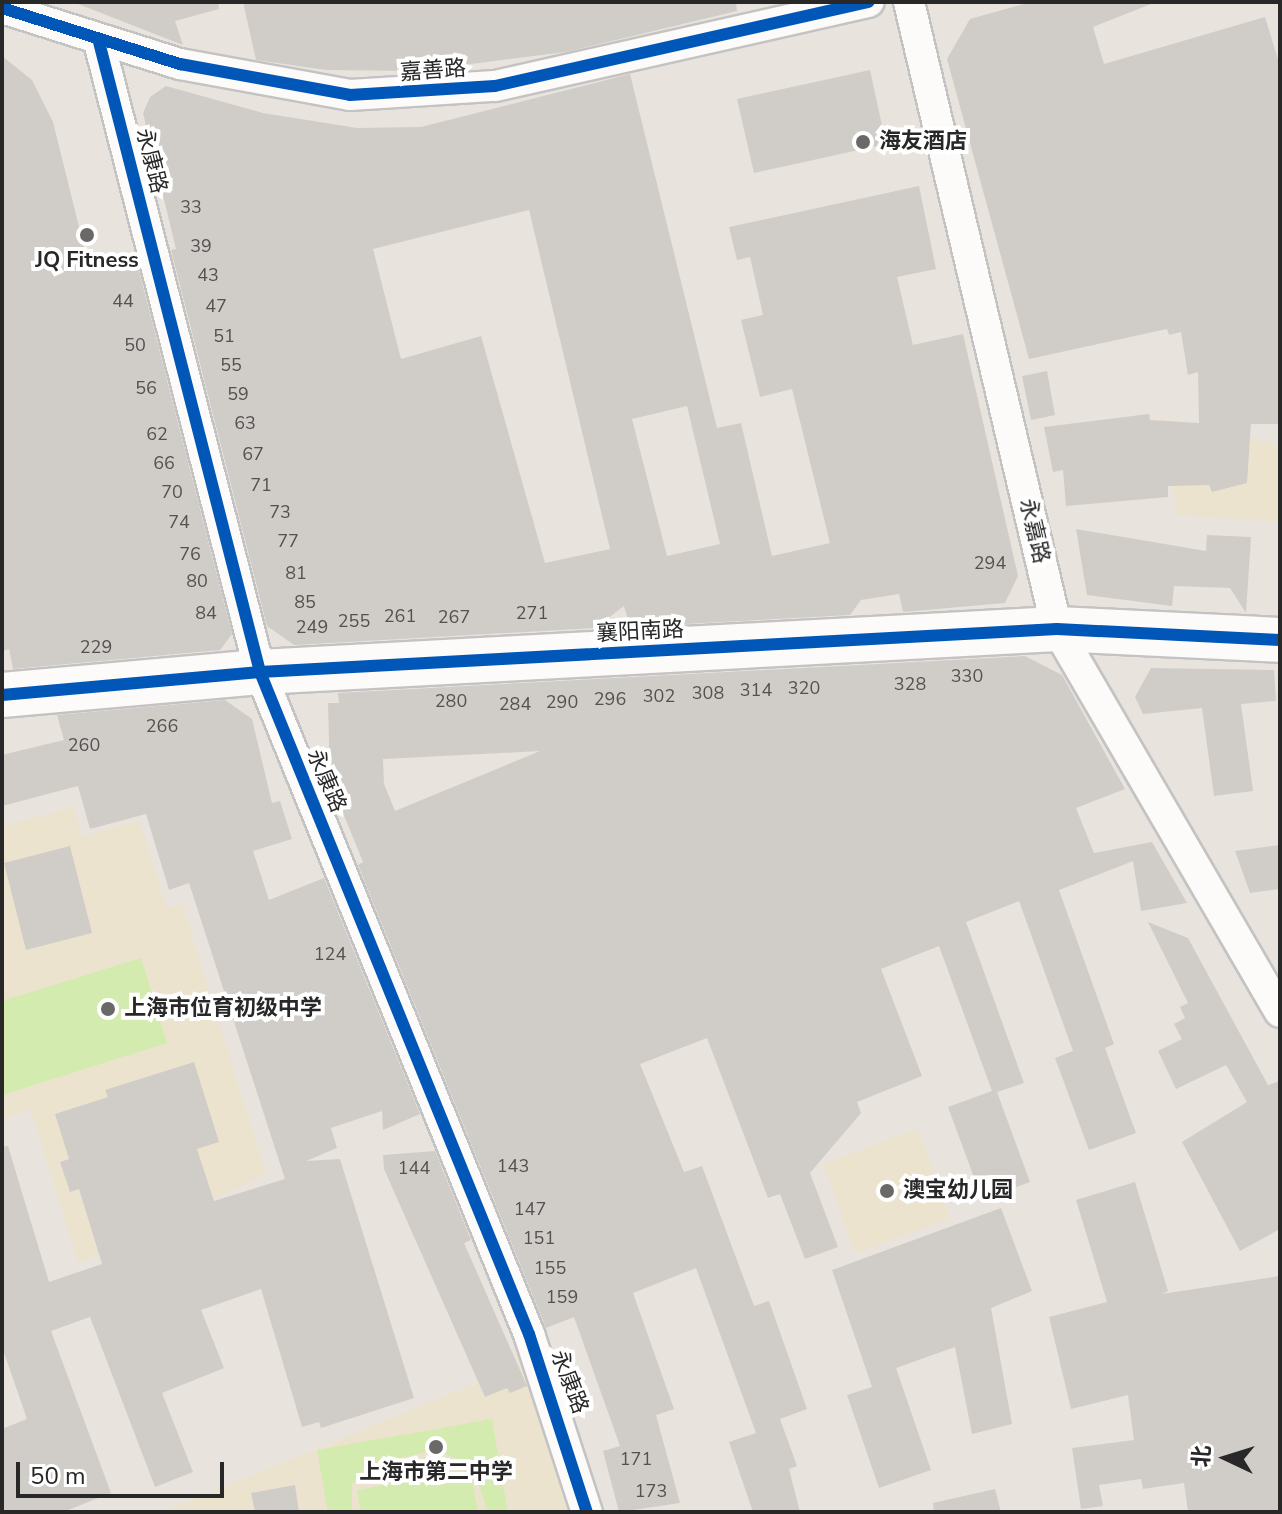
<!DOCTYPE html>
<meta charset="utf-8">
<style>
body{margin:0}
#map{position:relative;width:1282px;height:1514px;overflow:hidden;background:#e8e3dc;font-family:"Nunito Sans","Noto Sans SC",sans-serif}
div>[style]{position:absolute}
.education>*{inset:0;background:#ece3cf}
.pitch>*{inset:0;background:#d3ebae}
.building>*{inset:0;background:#d0cdc8}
.roads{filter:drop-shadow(2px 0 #c4c3c3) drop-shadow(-2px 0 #c4c3c3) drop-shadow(0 2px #c4c3c3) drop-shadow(0 -2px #c4c3c3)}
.street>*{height:30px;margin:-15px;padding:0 15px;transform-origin:15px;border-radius:15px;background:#fcfbfa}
.secondary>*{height:44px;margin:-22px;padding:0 22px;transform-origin:22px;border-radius:22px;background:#fcfbfa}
.cycleway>*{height:12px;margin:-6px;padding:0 6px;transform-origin:6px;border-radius:6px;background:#0057b8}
.dots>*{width:22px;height:22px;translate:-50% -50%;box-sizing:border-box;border:4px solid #fff;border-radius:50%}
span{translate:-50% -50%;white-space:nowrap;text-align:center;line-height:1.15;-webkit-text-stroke:8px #fff;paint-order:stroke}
.number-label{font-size:18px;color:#535251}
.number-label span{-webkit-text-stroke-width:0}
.street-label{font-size:22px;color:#282828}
.poi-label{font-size:22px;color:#282828;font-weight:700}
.left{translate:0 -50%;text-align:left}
.frame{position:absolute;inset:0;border:4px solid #282828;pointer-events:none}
.north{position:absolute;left:1186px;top:1418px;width:80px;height:80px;-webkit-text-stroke:6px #fff;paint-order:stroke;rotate:274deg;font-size:22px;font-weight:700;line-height:32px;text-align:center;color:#282828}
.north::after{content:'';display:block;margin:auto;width:28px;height:36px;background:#282828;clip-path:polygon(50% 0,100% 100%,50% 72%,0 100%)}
.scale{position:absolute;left:16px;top:1462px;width:208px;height:36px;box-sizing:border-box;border:4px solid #282828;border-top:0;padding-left:10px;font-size:24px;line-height:28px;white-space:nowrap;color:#282828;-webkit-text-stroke:6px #fff;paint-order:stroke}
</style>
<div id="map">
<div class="education">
<div style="clip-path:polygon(1162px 418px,1280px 445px,1280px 522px,1177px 515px)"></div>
<div style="clip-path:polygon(74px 807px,82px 837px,139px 820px,167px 908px,182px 904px,266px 1174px,78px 1263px,31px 1110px,2px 1119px,2px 826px)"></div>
<div style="clip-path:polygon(918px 1129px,950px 1219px,855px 1253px,823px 1164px)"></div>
<div style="clip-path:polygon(522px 1364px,569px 1512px,157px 1512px,187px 1502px)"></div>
</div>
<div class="pitch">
<div style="clip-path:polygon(141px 958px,167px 1043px,2px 1095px,2px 1001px)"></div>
<div style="clip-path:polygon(492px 1419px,508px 1512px,488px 1512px,472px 1465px,435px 1450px,366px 1466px,352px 1485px,352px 1512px,328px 1512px,317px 1450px)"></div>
<div style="clip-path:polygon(470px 1470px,478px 1512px,361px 1512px,357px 1490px)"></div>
</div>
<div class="building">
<div style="clip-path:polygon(73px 2px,218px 2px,219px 9px,175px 21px,183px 45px)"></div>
<div style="clip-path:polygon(243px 2px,736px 2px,737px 11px,566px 52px,416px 71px,326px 70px,256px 60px)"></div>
<div style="clip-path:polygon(1031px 2px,1156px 2px,1093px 27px,1104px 64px,1265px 17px,1280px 66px,1280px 424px,1251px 424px,1247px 483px,1212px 492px,1209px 485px,1168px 486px,1168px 497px,1066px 506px,1063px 470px,1053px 472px,1044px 427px,1149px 414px,1150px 420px,1199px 423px,1198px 372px,1188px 375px,1181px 332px,1169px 335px,1167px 329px,1029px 359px,947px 59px,970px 19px)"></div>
<div style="clip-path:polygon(2px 56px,32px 80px,53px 122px,90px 271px,136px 259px,232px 634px,220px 650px,13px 669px,9px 649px,2px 651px)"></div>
<div style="clip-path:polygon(870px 70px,886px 144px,754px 173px,737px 99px)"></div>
<div style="clip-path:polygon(evenodd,630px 74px,717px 428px,741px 423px,772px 556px,830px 543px,792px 389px,760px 397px,741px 320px,763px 315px,750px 257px,737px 260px,729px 227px,919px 186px,936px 269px,897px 277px,913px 345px,963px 334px,1018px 576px,1005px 603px,903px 612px,899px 594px,861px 600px,850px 615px,630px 627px,624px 606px,595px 628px,294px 645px,267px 626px,171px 250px,176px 249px,143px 113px,150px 97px,166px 86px,263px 113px,357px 128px,421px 127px,630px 74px,529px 210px,610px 549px,545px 563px,481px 336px,401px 359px,373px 249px,529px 210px,630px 74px,687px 406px,720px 544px,667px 556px,632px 419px,687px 406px)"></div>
<div style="clip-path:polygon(1047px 371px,1055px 415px,1031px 420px,1022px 376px)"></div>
<div style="clip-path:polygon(1076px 529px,1206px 551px,1207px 535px,1251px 537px,1246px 613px,1230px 588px,1174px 586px,1172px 606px,1087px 595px)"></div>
<div style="clip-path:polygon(evenodd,1025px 656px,1062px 675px,1125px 789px,1076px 808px,1094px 853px,1152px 842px,1187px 903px,1141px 911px,1133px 861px,1059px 890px,1114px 1044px,1105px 1048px,1136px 1133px,1089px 1150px,1055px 1058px,1073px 1051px,1019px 901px,966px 922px,1024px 1083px,997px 1092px,1030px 1182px,982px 1199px,948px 1107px,992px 1091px,939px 946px,881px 969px,922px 1076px,857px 1102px,861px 1113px,810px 1173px,838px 1247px,805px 1259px,780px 1194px,768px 1198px,707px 1038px,640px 1064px,684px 1172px,702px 1166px,754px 1306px,769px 1301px,807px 1409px,780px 1419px,797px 1466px,789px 1469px,800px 1512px,753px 1512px,729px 1442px,756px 1433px,696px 1268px,633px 1293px,674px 1409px,656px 1415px,680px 1503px,619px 1512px,603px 1451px,620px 1446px,574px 1317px,546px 1328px,358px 865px,363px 862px,330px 781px,328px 703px,339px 703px,338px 693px,1025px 656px,540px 751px,395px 811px,384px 784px,383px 759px,540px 751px)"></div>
<div style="clip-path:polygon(1151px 668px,1274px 670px,1276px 701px,1241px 704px,1253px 791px,1214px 796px,1202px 708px,1143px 714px,1135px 697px)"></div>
<div style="clip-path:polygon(225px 700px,252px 719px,272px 803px,280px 801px,292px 839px,253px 851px,269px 900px,324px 878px,420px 1114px,383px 1130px,382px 1111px,331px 1128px,337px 1148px,306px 1161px,340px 1159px,414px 1398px,321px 1428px,319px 1422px,302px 1427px,261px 1289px,201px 1310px,224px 1368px,162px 1393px,193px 1472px,155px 1487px,90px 1317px,51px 1331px,111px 1493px,63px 1512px,2px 1512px,2px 1429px,27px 1419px,2px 1347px,2px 1147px,8px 1146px,49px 1282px,102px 1264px,79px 1189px,70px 1192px,60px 1162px,69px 1159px,55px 1114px,108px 1097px,105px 1090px,194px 1062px,219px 1142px,197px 1149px,214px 1201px,285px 1179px,189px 883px,169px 890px,146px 814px,90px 829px,78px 786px,2px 806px,2px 755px,64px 740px,57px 715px)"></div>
<div style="clip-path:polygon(1280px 845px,1280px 889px,1250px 893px,1235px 851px)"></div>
<div style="clip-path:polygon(70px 846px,92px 933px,26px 950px,4px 863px)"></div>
<div style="clip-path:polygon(1148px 922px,1188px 938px,1268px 1085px,1280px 1081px,1280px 1229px,1240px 1251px,1182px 1142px,1247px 1102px,1226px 1065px,1176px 1089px,1158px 1051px,1182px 1039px,1174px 1024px,1185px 1018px,1180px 1007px,1188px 1003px)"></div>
<div style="clip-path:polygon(435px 1151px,471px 1240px,464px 1243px,527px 1386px,510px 1393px,507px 1388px,485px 1397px,384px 1169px,383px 1155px)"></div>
<div style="clip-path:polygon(1135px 1182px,1168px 1291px,1162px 1294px,1280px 1276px,1280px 1512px,1188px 1512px,1184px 1483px,1143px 1489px,1141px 1479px,1099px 1485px,1103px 1506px,1081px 1509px,1072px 1448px,1134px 1440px,1128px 1395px,1071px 1409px,1049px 1317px,1107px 1302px,1076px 1200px)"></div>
<div style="clip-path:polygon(1001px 1208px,1032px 1291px,991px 1308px,1012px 1424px,972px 1434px,955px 1347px,896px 1368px,931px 1470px,879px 1488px,847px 1395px,872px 1387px,832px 1270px)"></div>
<div style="clip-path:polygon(295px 1485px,299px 1512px,255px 1512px,251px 1493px)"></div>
<div style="clip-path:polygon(995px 1489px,1001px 1512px,934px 1512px,933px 1503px)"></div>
</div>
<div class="roads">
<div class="street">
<div style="left:909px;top:2px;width:644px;rotate:76.72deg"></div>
<div style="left:1057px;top:629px;width:443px;rotate:59.8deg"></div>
<div style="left:2px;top:8px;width:187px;rotate:17.5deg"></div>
<div style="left:180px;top:64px;width:173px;rotate:10.3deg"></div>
<div style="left:350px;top:95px;width:145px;rotate:-3.6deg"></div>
<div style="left:495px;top:86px;width:383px;rotate:-12.7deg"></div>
<div style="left:99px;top:42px;width:650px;rotate:75.66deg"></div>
<div style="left:260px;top:672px;width:715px;rotate:67.89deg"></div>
<div style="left:529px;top:1334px;width:187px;rotate:72deg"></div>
</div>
<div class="secondary">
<div style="left:2px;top:695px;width:259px;rotate:-5.1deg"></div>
<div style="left:260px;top:672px;width:798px;rotate:-3.09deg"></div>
<div style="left:1057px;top:629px;width:223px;rotate:2.8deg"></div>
</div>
</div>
<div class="cycleway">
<div style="left:2px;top:8px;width:187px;rotate:17.5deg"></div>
<div style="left:180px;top:64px;width:173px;rotate:10.3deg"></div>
<div style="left:350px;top:95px;width:145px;rotate:-3.6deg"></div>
<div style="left:495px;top:86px;width:383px;rotate:-12.7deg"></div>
<div style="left:99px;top:42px;width:650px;rotate:75.66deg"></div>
<div style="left:260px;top:672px;width:715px;rotate:67.89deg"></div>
<div style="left:529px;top:1334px;width:187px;rotate:72deg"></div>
<div style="left:2px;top:695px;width:259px;rotate:-5.1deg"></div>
<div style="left:260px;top:672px;width:798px;rotate:-3.09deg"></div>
<div style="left:1057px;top:629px;width:223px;rotate:2.8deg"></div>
</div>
<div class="dots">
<div style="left:863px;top:142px;background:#6b6967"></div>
<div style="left:87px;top:235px;background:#6b6967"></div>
<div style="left:108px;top:1009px;background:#6b6967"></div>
<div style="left:887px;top:1191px;background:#6b6967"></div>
<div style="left:436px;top:1447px;background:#6b6967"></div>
</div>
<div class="number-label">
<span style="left:191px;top:207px">33</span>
<span style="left:201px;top:246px">39</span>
<span style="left:208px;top:275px">43</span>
<span style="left:123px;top:301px">44</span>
<span style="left:216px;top:306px">47</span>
<span style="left:224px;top:336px">51</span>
<span style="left:135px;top:345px">50</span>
<span style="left:231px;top:365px">55</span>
<span style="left:146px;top:388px">56</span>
<span style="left:238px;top:394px">59</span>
<span style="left:245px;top:423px">63</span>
<span style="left:157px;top:434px">62</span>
<span style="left:253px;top:454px">67</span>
<span style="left:164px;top:463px">66</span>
<span style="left:261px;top:485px">71</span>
<span style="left:172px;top:492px">70</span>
<span style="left:280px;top:512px">73</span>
<span style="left:179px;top:522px">74</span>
<span style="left:288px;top:541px">77</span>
<span style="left:190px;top:554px">76</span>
<span style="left:990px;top:563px">294</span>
<span style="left:296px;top:573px">81</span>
<span style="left:197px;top:581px">80</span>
<span style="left:305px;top:602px">85</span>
<span style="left:206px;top:613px">84</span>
<span style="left:532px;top:613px">271</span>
<span style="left:400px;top:616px">261</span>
<span style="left:454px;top:617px">267</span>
<span style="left:354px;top:621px">255</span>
<span style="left:312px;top:627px">249</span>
<span style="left:96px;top:647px">229</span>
<span style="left:967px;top:676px">330</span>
<span style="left:910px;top:684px">328</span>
<span style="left:804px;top:688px">320</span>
<span style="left:756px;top:690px">314</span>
<span style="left:708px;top:693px">308</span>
<span style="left:659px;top:696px">302</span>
<span style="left:610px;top:699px">296</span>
<span style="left:451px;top:701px">280</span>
<span style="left:562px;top:702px">290</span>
<span style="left:515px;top:704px">284</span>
<span style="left:162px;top:726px">266</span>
<span style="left:84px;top:745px">260</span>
<span style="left:330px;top:954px">124</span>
<span style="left:513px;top:1166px">143</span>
<span style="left:414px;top:1168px">144</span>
<span style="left:530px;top:1209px">147</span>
<span style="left:539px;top:1238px">151</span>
<span style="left:550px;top:1268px">155</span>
<span style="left:562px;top:1297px">159</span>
<span style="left:636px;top:1459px">171</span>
<span style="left:651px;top:1491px">173</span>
</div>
<div class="street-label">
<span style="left:433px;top:71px;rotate:-4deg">嘉善路</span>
<span style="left:151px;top:161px;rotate:76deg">永康路</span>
<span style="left:1034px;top:531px;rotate:77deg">永嘉路</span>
<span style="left:640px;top:632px;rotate:-3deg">襄阳南路</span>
<span style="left:326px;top:781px;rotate:67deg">永康路</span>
<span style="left:569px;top:1382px;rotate:69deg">永康路</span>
</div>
<div class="poi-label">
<span class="left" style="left:879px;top:142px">海友酒店</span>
<span style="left:87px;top:261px">JQ Fitness</span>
<span class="left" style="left:124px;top:1009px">上海市位育初级中学</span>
<span class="left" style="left:903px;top:1191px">澳宝幼儿园</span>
<span style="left:436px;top:1473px">上海市第二中学</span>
</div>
<div class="frame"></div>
<div class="north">北</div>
<div class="scale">50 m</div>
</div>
